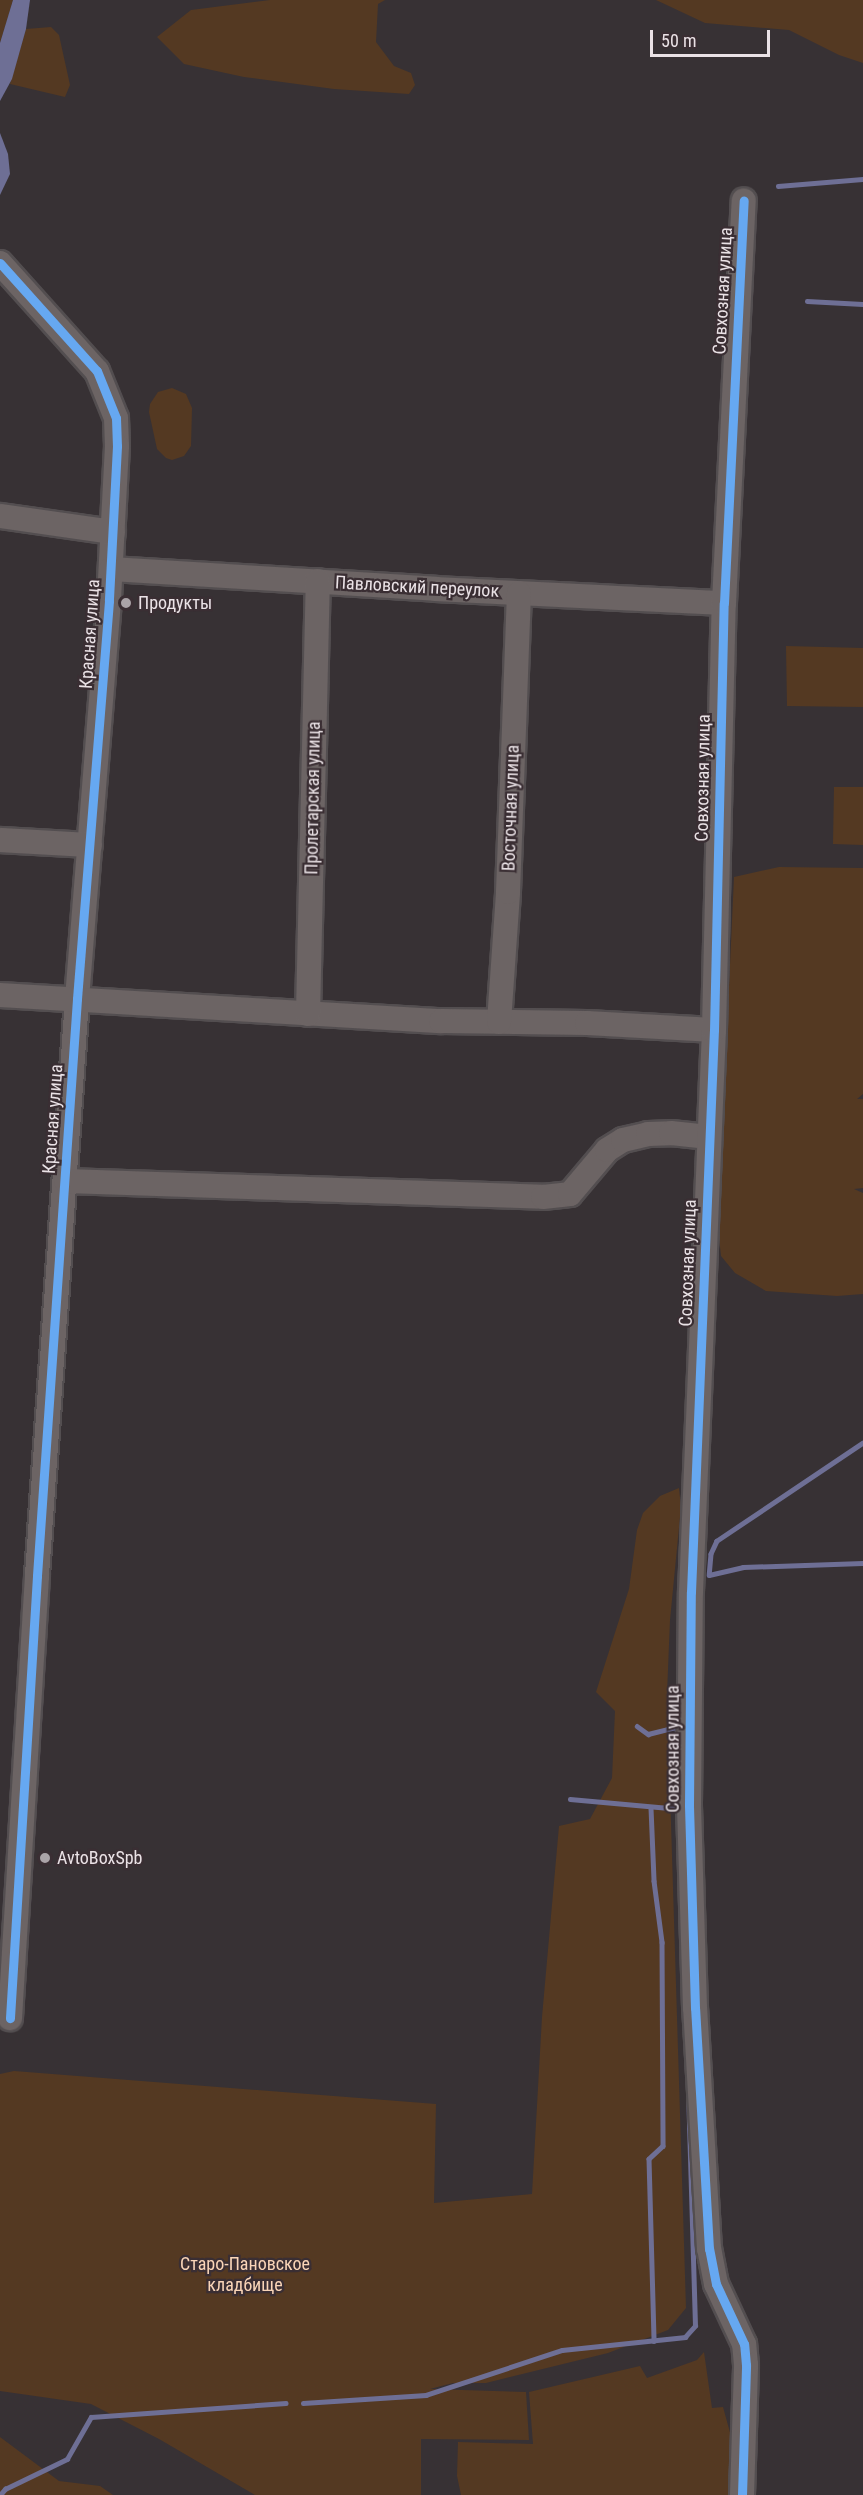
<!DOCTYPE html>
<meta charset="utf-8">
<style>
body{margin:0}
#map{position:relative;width:863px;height:2495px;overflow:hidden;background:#373134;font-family:"Roboto Condensed",sans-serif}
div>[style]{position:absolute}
.green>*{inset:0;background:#543922}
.water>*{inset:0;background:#6e6f95}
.stream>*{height:4.5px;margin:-2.25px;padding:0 2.25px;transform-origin:2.25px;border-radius:2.25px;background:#6e6f95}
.roads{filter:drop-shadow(2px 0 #534e50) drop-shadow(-2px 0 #534e50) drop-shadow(0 2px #534e50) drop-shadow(0 -2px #534e50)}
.minor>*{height:24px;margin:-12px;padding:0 12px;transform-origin:12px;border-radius:12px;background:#6c6464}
.cycleway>*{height:9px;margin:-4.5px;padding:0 4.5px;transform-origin:4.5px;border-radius:4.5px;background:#66a8f1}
.dots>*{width:16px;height:16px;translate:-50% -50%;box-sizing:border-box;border:3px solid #3a2e33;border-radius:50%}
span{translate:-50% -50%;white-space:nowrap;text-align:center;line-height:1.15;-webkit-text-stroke:4.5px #3a2e33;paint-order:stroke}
.street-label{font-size:18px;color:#eae2e6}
.poi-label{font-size:18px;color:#eae2e6}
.left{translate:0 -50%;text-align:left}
.park-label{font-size:18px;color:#fad5b8}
.scale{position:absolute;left:650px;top:30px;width:120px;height:27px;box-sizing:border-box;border:3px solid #eae2e6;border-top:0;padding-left:8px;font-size:18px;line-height:21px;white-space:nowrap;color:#eae2e6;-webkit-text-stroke:4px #3a2e33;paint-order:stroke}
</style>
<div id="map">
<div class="green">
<div style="clip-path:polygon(0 0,13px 0,0 43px)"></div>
<div style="clip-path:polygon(270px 0,385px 0,378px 4px,376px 42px,394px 66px,411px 73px,415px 85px,409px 94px,334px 89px,244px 77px,184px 64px,157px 37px,191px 10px)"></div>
<div style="clip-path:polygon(656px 0,863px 0,863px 63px,839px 55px,789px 30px,705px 23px)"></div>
<div style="clip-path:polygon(51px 27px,59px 35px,70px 85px,65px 97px,10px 84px,26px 29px)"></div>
<div style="clip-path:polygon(172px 388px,186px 394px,192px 408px,191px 446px,184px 456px,172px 460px,166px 458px,157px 449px,149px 412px,150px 404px,158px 392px)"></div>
<div style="clip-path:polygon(786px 646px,863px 648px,863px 707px,787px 706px)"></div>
<div style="clip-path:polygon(834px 787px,863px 787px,863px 845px,833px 844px)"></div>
<div style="clip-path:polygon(779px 867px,863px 868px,863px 1094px,857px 1099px,863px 1099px,863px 1188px,854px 1189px,863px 1193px,863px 1294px,837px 1296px,766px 1291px,735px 1273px,721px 1256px,718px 1229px,734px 877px)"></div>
<div style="clip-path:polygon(679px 1488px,681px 1507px,670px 1620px,667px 1694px,686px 2308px,668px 2330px,608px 2353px,486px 2383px,453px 2383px,430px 2389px,526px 2392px,529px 2440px,421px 2439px,421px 2495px,255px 2495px,159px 2439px,91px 2404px,0 2391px,0 2074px,14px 2071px,436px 2104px,434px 2203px,532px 2194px,542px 2017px,559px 1826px,590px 1819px,612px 1778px,615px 1711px,596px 1692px,629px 1589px,637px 1530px,643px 1513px,660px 1496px)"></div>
<div style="clip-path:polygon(704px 2352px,712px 2408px,723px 2407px,731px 2436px,728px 2495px,461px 2495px,457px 2476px,458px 2442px,533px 2444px,529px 2392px,640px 2366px,647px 2378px,697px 2360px)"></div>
<div style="clip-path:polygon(0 2437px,59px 2481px,100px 2486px,113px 2495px,0 2495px)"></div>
</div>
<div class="water">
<div style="clip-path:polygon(13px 0,30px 0,26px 29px,12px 79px,0 101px,0 43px)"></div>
<div style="clip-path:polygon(0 133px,8px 154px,10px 174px,0 195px)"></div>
</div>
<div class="stream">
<div style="left:778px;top:186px;width:85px;rotate:-4.7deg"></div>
<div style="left:807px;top:301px;width:56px;rotate:3.1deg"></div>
<div style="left:863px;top:1443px;width:176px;rotate:146.1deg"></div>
<div style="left:717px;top:1541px;width:14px;rotate:115deg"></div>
<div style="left:711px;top:1554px;width:21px;rotate:95deg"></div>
<div style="left:709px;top:1575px;width:35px;rotate:-13deg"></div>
<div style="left:743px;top:1567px;width:120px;rotate:-1.9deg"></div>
<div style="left:637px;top:1726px;width:14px;rotate:36deg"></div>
<div style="left:648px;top:1734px;width:30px;rotate:-14deg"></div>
<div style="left:677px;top:1727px;width:13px;rotate:86deg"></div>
<div style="left:570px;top:1799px;width:110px;rotate:5.2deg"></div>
<div style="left:651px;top:1808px;width:73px;rotate:87.6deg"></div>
<div style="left:654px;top:1881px;width:62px;rotate:82.5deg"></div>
<div style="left:662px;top:1942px;width:204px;rotate:89.7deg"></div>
<div style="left:663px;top:2146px;width:19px;rotate:137deg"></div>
<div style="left:649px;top:2159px;width:182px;rotate:88.4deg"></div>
<div style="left:303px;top:2403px;width:123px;rotate:-3.7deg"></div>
<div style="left:426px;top:2395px;width:143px;rotate:-18.3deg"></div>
<div style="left:562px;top:2350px;width:124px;rotate:-6deg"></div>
<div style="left:685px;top:2337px;width:15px;rotate:-48deg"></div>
<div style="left:695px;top:2326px;width:236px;rotate:-91.7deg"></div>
<div style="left:0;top:2495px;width:8px;rotate:-50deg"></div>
<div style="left:5px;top:2489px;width:69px;rotate:-25.8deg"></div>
<div style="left:67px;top:2459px;width:48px;rotate:-60.3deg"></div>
<div style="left:91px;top:2417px;width:195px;rotate:-4.1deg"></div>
</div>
<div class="roads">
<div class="minor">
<div style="left:0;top:263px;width:145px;rotate:48.1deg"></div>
<div style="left:97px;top:371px;width:51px;rotate:68deg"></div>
<div style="left:116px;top:418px;width:28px;rotate:88deg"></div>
<div style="left:117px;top:446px;width:155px;rotate:93deg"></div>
<div style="left:109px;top:601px;width:399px;rotate:94.6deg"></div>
<div style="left:77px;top:999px;width:578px;rotate:93.97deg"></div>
<div style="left:37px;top:1576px;width:443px;rotate:93.5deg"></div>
<div style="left:0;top:516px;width:114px;rotate:8.1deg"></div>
<div style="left:111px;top:569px;width:325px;rotate:3.5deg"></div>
<div style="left:435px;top:589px;width:289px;rotate:2.8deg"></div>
<div style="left:0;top:840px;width:90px;rotate:3.2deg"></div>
<div style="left:0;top:995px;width:442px;rotate:3.4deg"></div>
<div style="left:441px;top:1021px;width:146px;rotate:0.8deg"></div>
<div style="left:587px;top:1023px;width:127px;rotate:3.2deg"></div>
<div style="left:308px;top:1014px;width:433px;rotate:-88.7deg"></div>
<div style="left:499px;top:1022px;width:130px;rotate:-86deg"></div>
<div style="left:508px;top:892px;width:299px;rotate:-87.9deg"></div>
<div style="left:66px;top:1181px;width:477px;rotate:1.9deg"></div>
<div style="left:543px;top:1197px;width:27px;rotate:-6deg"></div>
<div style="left:570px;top:1194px;width:57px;rotate:-49.9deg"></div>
<div style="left:607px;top:1150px;width:19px;rotate:-32deg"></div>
<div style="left:623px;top:1140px;width:26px;rotate:-13deg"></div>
<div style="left:648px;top:1134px;width:23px;rotate:-2deg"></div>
<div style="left:671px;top:1133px;width:38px;rotate:6deg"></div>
<div style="left:742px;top:2495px;width:130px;rotate:-88.2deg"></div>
<div style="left:746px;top:2365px;width:21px;rotate:-95deg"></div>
<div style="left:744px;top:2344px;width:66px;rotate:-115deg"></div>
<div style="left:716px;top:2284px;width:36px;rotate:-101deg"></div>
<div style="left:709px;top:2249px;width:241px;rotate:-93.3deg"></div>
<div style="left:695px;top:2008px;width:203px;rotate:-91.7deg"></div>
<div style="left:689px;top:1805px;width:213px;rotate:-89.5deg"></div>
<div style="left:691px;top:1592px;width:562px;rotate:-87.66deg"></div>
<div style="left:714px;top:1030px;width:427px;rotate:-88.7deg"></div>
<div style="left:724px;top:603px;width:403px;rotate:-87.2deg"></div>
</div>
</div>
<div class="cycleway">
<div style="left:0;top:263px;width:145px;rotate:48.1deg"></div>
<div style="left:97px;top:371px;width:51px;rotate:68deg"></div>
<div style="left:116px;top:418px;width:28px;rotate:88deg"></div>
<div style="left:117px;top:446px;width:155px;rotate:93deg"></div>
<div style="left:109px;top:601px;width:399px;rotate:94.6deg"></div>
<div style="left:77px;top:999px;width:578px;rotate:93.97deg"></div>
<div style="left:37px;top:1576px;width:443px;rotate:93.5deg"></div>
<div style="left:742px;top:2495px;width:130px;rotate:-88.2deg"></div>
<div style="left:746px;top:2365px;width:21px;rotate:-95deg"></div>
<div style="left:744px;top:2344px;width:66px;rotate:-115deg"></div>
<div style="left:716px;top:2284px;width:36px;rotate:-101deg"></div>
<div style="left:709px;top:2249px;width:241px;rotate:-93.3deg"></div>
<div style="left:695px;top:2008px;width:203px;rotate:-91.7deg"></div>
<div style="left:689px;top:1805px;width:213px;rotate:-89.5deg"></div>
<div style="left:691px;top:1592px;width:562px;rotate:-87.66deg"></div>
<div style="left:714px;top:1030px;width:427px;rotate:-88.7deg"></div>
<div style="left:724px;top:603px;width:403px;rotate:-87.2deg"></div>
</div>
<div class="dots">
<div style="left:126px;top:603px;background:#aba4a8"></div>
<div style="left:45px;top:1858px;background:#aba4a8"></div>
</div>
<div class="street-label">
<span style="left:723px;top:291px;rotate:-87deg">Совхозная улица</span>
<span style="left:417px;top:587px;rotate:3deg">Павловский переулок</span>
<span style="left:90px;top:634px;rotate:-86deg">Красная улица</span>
<span style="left:703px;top:778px;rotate:-89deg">Совхозная улица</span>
<span style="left:313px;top:798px;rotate:-89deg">Пролетарская улица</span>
<span style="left:511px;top:808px;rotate:-88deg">Восточная улица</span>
<span style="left:53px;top:1119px;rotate:-86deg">Красная улица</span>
<span style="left:688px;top:1263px;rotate:-88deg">Совхозная улица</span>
<span style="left:673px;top:1749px;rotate:-90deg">Совхозная улица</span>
</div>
<div class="poi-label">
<span class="left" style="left:138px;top:603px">Продукты</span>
<span class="left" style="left:57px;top:1858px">AvtoBoxSpb</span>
</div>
<div class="park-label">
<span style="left:245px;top:2275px">Старо-Пановское<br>кладбище</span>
</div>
<div class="scale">50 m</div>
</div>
